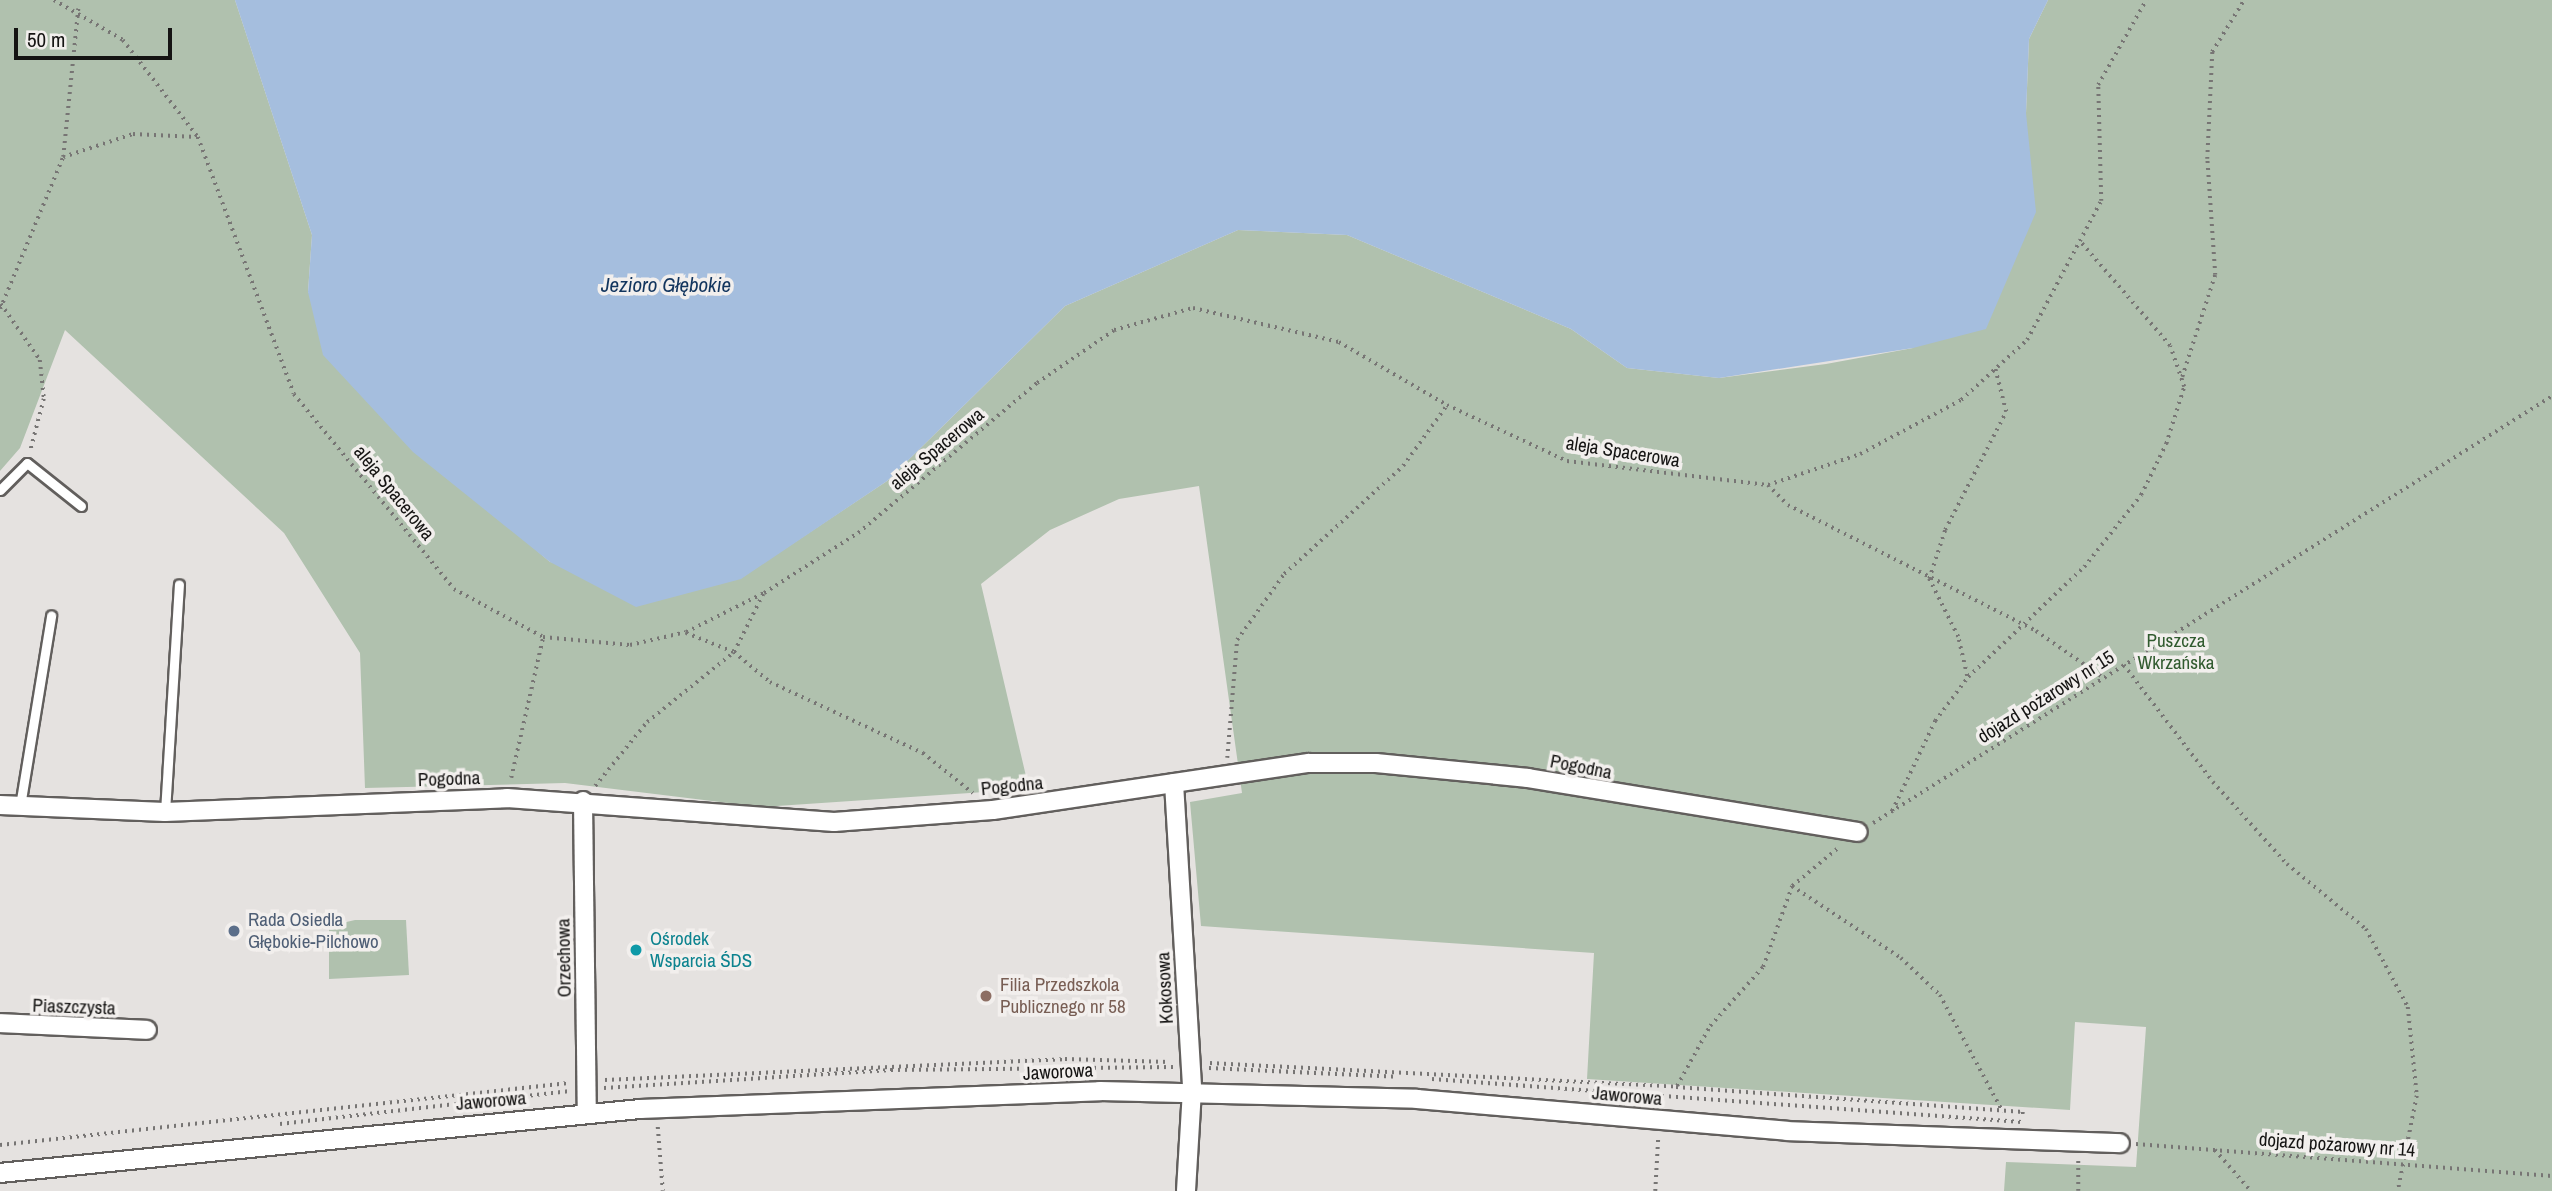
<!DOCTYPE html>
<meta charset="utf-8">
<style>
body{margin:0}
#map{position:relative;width:2552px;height:1191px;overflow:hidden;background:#e5e2e0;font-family:"Archivo Narrow",sans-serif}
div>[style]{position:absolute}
.green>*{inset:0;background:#b0c1ae}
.water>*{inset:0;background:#a5bede}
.path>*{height:3.5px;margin-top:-1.75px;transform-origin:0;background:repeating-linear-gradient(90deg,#777574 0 2px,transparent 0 7px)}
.roads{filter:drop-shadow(2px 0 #625f5d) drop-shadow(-2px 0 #625f5d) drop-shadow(0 2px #625f5d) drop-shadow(0 -2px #625f5d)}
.service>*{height:9px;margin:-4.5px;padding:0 4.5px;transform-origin:4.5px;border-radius:4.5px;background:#fff}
.minor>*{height:18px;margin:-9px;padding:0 9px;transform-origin:9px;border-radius:9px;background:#fff}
.dots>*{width:19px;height:19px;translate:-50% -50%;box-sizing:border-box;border:4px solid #f2efed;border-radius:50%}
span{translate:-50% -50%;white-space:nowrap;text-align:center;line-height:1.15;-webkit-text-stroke:7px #f2efed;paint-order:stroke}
.street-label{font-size:19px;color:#151413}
.park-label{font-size:19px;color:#315b2f}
.service-label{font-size:19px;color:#4e5e75}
.left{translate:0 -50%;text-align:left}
.culture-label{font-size:19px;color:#0d838f}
.education-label{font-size:19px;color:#785e54}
.water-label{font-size:21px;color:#12355e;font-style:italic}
.scale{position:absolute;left:14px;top:28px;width:158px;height:32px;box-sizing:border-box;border:4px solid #151413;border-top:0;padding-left:9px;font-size:21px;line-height:24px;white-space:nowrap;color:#151413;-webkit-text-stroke:5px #f2efed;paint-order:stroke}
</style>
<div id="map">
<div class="green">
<div style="clip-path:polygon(0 0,235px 0,312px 235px,308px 292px,487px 508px,550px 562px,704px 586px,741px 578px,887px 481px,1065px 306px,1238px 230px,1347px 235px,1571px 329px,1627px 368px,1719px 378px,1826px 364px,1913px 348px,2026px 113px,2029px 39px,2048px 0,2552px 0,2552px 1191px,2004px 1191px,2006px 1162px,2136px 1167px,2146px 1027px,2075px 1022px,2070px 1110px,1587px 1079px,1594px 953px,1201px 926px,1190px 802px,1242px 793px,1199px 486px,1119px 499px,1050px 530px,981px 584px,1029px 789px,761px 807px,565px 783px,365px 788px,360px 653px,284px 533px,65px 330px,20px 448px,0 471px)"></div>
<div style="clip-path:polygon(355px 920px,406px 920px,409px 975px,329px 979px,329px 926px)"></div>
</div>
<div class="water">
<div style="clip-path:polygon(235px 0,2048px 0,2029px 39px,2026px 113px,2036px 212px,1986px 329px,1913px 348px,1719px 378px,1627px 368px,1571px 329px,1347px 235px,1238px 230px,1065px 306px,887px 481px,741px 579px,636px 607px,550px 562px,413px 452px,323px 355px,308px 292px,312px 235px)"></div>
</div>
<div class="path">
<div style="left:54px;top:0;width:80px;rotate:30.1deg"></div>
<div style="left:123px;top:40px;width:123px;rotate:52.3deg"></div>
<div style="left:198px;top:137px;width:274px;rotate:69.5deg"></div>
<div style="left:294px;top:394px;width:252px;rotate:50.6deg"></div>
<div style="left:454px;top:589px;width:101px;rotate:28.3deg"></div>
<div style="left:543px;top:637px;width:87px;rotate:5.3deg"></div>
<div style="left:630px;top:645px;width:57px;rotate:-13.1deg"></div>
<div style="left:686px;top:632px;width:87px;rotate:-26.6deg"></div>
<div style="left:764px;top:593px;width:112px;rotate:-32.6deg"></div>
<div style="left:858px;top:533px;width:234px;rotate:-40deg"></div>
<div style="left:1037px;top:383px;width:93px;rotate:-34.5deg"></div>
<div style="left:1114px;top:330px;width:82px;rotate:-15.6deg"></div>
<div style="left:1193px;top:308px;width:150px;rotate:13.1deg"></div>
<div style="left:1339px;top:342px;width:125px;rotate:30.3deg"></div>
<div style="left:1447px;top:405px;width:132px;rotate:25deg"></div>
<div style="left:1567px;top:461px;width:202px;rotate:6.8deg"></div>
<div style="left:1768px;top:485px;width:28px;rotate:45deg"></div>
<div style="left:1788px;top:505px;width:278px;rotate:26.9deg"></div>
<div style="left:2036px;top:631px;width:79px;rotate:34.7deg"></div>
<div style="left:63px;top:157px;width:74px;rotate:-18.2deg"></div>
<div style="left:133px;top:134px;width:64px;rotate:2.7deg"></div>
<div style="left:1px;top:304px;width:68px;rotate:55.1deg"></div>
<div style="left:40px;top:360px;width:39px;rotate:84deg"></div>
<div style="left:44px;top:399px;width:52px;rotate:104.6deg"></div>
<div style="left:0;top:309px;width:165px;rotate:-67.5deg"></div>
<div style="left:63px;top:157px;width:149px;rotate:-84.2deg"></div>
<div style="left:2182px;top:377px;width:107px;rotate:-72.1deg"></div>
<div style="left:2215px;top:275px;width:116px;rotate:-93.9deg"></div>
<div style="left:2207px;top:159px;width:107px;rotate:-87.3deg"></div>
<div style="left:2212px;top:52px;width:61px;rotate:-58.4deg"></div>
<div style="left:1768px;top:485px;width:97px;rotate:-18.6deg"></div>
<div style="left:1860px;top:454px;width:115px;rotate:-28.1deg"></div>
<div style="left:1961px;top:400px;width:89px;rotate:-42.3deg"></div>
<div style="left:2027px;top:340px;width:157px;rotate:-62deg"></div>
<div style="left:2101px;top:201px;width:116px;rotate:-91.5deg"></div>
<div style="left:2098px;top:85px;width:98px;rotate:-60.5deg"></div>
<div style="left:686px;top:633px;width:52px;rotate:21.6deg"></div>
<div style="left:734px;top:652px;width:47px;rotate:39.8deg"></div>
<div style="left:770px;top:682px;width:169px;rotate:24.9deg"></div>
<div style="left:923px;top:753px;width:64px;rotate:38.7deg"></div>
<div style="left:2124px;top:665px;width:147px;rotate:52.7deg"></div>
<div style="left:2213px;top:782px;width:110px;rotate:47.9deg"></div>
<div style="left:2287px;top:864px;width:102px;rotate:39.4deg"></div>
<div style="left:2366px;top:929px;width:89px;rotate:61.7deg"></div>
<div style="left:2408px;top:1007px;width:89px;rotate:84.2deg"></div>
<div style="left:2417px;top:1096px;width:97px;rotate:101.3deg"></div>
<div style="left:1967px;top:676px;width:40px;rotate:-103deg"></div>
<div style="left:1958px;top:637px;width:65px;rotate:-116.6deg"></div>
<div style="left:1929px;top:579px;width:52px;rotate:-71.9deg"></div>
<div style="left:1945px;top:530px;width:133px;rotate:-62.7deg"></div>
<div style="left:2006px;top:412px;width:44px;rotate:-104.3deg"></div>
<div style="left:1227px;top:758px;width:118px;rotate:-85.2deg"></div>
<div style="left:1237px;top:640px;width:81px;rotate:-54.5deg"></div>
<div style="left:1284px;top:574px;width:161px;rotate:-42.2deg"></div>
<div style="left:1403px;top:466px;width:75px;rotate:-54.2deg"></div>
<div style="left:511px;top:778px;width:145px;rotate:-77.2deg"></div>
<div style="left:595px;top:786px;width:82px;rotate:-50.9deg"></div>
<div style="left:647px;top:722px;width:112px;rotate:-38.8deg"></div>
<div style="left:734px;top:652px;width:65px;rotate:-63.4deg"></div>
<div style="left:1892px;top:811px;width:100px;rotate:-64.5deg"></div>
<div style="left:1935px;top:721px;width:55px;rotate:-53.1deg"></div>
<div style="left:1968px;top:677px;width:160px;rotate:-43.5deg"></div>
<div style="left:2084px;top:567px;width:92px;rotate:-51.6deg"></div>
<div style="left:2141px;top:495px;width:57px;rotate:-63.9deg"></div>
<div style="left:2166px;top:444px;width:60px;rotate:-72.5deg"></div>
<div style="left:2184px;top:387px;width:43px;rotate:-108.9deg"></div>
<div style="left:2170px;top:346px;width:136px;rotate:-130.8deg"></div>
<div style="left:1873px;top:823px;width:802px;rotate:-32.16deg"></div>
<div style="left:1792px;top:886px;width:131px;rotate:33.4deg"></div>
<div style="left:1901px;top:958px;width:54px;rotate:43.5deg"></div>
<div style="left:1940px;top:995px;width:133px;rotate:61.7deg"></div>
<div style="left:1210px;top:1063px;width:467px;rotate:2.9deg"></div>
<div style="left:1676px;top:1087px;width:348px;rotate:4.1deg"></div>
<div style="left:2023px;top:1112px;width:6px;rotate:99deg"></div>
<div style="left:1209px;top:1068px;width:188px;rotate:2.7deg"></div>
<div style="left:1432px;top:1079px;width:591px;rotate:4.18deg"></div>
<div style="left:605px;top:1080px;width:460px;rotate:-2.6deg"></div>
<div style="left:1065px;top:1059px;width:105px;rotate:1.6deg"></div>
<div style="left:1677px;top:1086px;width:68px;rotate:-61.2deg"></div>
<div style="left:1710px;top:1026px;width:79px;rotate:-48.1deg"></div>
<div style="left:1763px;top:967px;width:86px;rotate:-70.3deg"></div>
<div style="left:1792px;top:886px;width:60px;rotate:-39.6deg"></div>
<div style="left:604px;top:1088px;width:288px;rotate:-3.6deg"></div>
<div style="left:891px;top:1070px;width:282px;rotate:-0.6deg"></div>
<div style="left:280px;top:1124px;width:290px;rotate:-6.5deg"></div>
<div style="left:658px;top:1127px;width:64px;rotate:85.5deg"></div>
<div style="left:2136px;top:1144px;width:417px;rotate:4.4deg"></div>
<div style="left:0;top:1145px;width:572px;rotate:-6.22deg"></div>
<div style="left:2215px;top:1150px;width:55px;rotate:48.7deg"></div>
<div style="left:1655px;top:1191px;width:53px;rotate:-86.8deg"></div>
<div style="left:2078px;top:1191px;width:30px;rotate:-90deg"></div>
</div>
<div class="roads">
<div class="service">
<div style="left:0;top:490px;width:38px;rotate:-45deg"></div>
<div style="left:27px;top:463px;width:69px;rotate:38.5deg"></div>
<div style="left:20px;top:806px;width:193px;rotate:-80.7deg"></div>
<div style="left:165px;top:812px;width:228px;rotate:-86.5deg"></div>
</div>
<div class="minor">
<div style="left:1174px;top:783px;width:308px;rotate:86.6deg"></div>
<div style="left:1192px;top:1090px;width:101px;rotate:93.4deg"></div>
<div style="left:583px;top:801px;width:313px;rotate:89.3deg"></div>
<div style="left:0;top:805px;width:165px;rotate:2.4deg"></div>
<div style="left:165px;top:812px;width:342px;rotate:-2.3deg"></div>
<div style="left:507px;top:798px;width:328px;rotate:4.2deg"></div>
<div style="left:834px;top:822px;width:159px;rotate:-4.3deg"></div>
<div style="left:993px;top:810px;width:319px;rotate:-8.5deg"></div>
<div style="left:1309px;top:763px;width:67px"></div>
<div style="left:1376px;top:763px;width:153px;rotate:5.6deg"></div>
<div style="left:1528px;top:778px;width:334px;rotate:9.3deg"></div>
<div style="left:0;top:1023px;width:147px;rotate:2.7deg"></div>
<div style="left:0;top:1173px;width:643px;rotate:-5.71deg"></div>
<div style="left:640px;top:1109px;width:460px;rotate:-2.2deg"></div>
<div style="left:1100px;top:1091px;width:317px;rotate:1.4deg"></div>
<div style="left:1417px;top:1099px;width:371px;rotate:4.9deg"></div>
<div style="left:1787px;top:1131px;width:333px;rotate:2.1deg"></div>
</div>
</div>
<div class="dots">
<div style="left:234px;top:931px;background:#5c6f8a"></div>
<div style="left:636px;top:950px;background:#0f9aa8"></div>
<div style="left:986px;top:996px;background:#8d6e63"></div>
</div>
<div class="street-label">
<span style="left:937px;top:449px;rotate:-40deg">aleja Spacerowa</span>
<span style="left:1623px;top:452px;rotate:9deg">aleja Spacerowa</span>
<span style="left:394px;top:493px;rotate:51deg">aleja Spacerowa</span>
<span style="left:2046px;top:697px;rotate:-32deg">dojazd pożarowy nr 15</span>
<span style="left:1581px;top:767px;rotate:11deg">Pogodna</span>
<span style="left:449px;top:779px;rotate:-2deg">Pogodna</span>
<span style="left:1012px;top:786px;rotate:-6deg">Pogodna</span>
<span style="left:564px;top:958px;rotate:-91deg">Orzechowa</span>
<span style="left:1165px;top:988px;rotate:-93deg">Kokosowa</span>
<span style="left:74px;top:1007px;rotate:2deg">Piaszczysta</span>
<span style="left:1058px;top:1072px;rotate:-3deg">Jaworowa</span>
<span style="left:1627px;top:1096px;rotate:5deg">Jaworowa</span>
<span style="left:491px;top:1101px;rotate:-5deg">Jaworowa</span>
<span style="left:2337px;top:1145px;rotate:4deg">dojazd pożarowy nr 14</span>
</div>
<div class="park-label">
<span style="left:2176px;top:652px">Puszcza<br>Wkrzańska</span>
</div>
<div class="service-label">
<span class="left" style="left:248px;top:931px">Rada Osiedla<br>Głębokie-Pilchowo</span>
</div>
<div class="culture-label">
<span class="left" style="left:650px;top:950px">Ośrodek<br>Wsparcia ŚDS</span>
</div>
<div class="education-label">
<span class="left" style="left:1000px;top:996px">Filia Przedszkola<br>Publicznego nr 58</span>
</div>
<div class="water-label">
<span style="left:666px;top:285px">Jezioro Głębokie</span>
</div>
<div class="scale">50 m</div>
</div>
